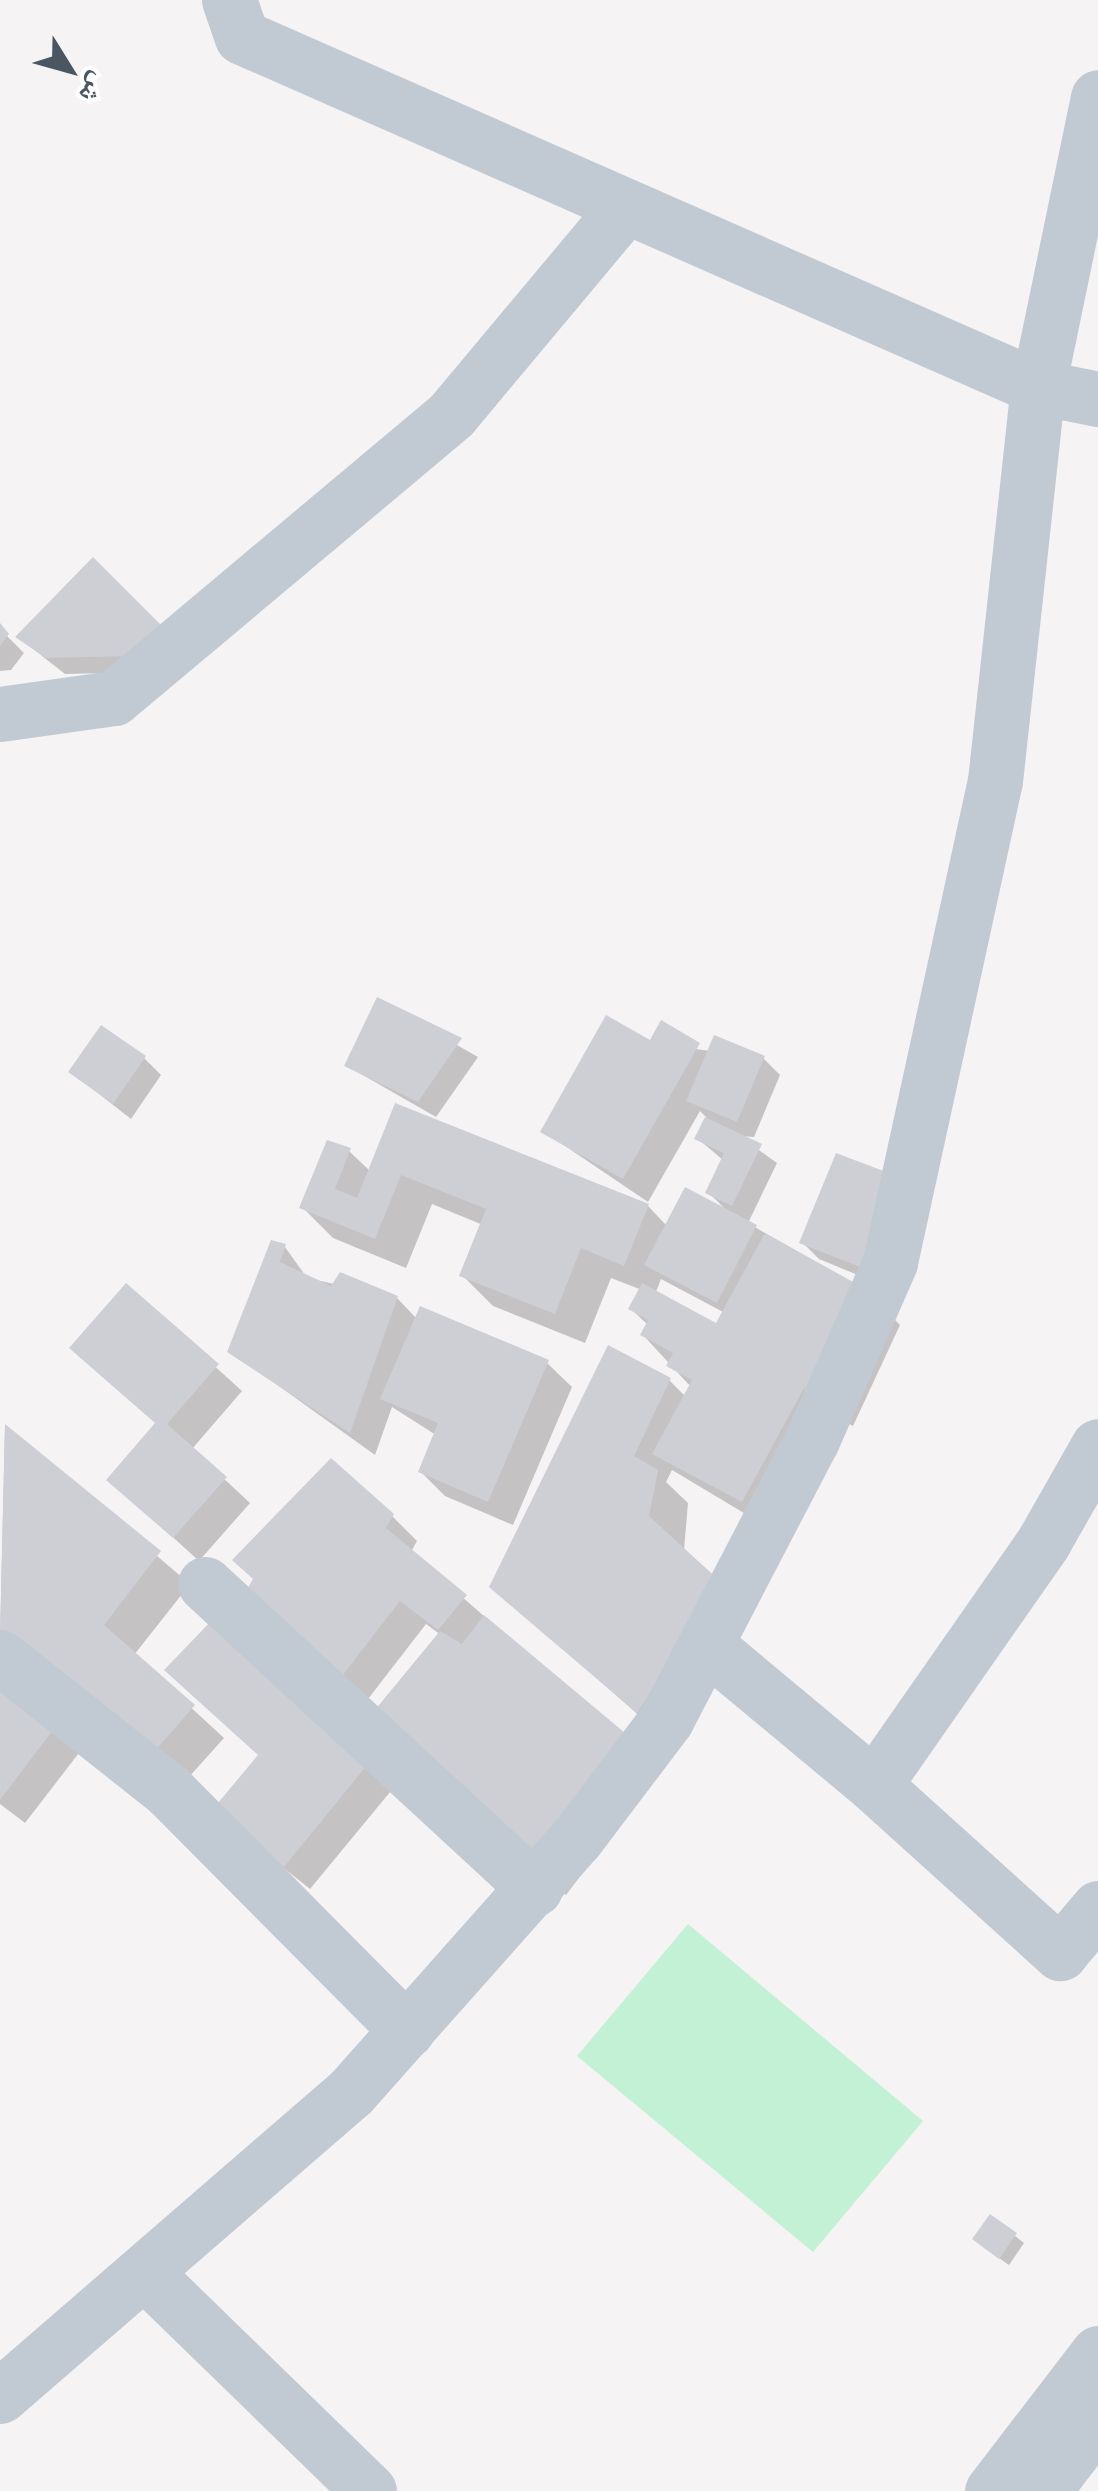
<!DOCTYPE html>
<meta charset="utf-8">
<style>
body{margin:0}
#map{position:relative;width:1098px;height:2491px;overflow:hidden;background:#f5f3f3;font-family:"Fira Sans","Noto Naskh Arabic",sans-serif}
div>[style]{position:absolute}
.green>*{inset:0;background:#c3f1d5}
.shadow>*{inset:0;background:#0003}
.building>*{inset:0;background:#cdcfd5}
.minor>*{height:55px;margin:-27.5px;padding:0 27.5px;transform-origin:27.5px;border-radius:27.5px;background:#c1cad2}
span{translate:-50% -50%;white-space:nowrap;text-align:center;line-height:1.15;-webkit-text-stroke:8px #fff;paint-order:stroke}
.north{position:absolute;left:20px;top:20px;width:100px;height:100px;-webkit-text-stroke:8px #fff;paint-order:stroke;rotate:127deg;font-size:28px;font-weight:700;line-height:40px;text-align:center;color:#4a5661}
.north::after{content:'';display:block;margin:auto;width:35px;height:45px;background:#4a5661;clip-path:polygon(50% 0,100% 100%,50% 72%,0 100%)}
</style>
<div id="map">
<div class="green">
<div style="clip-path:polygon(688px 1924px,923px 2121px,813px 2252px,577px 2056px)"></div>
</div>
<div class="shadow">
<div style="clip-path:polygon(0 629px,24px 653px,11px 670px,0 671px)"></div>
<div style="clip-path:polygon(18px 637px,164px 663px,150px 672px,65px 674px)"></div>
<div style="clip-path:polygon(378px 1000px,478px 1057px,436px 1117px,347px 1066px)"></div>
<div style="clip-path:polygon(evenodd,651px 1043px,763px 1058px,780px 1075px,754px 1137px,739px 1136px,777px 1163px,748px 1223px,869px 1294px,900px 1325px,853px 1426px,835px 1417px,774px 1531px,672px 1470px,666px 1482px,688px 1503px,668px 1741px,492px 1586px,669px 1380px,686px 1397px,691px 1387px,643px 1335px,648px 1325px,631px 1309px,642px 1290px,611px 1278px,585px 1343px,493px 1306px,462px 1275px,483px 1225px,432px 1204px,406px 1268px,333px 1238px,302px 1207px,349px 1151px,371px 1172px,397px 1107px,648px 1206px,667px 1226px,725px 1209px,708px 1192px,723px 1160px,697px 1138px,707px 1118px,700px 1111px,648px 1202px,543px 1131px,651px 1043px,661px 1279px,725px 1313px,717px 1327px,655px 1294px,661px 1279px)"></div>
<div style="clip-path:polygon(144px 1058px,161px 1075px,131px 1119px,71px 1072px)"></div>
<div style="clip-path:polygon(838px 1156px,882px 1285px,819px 1259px,802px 1242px)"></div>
<div style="clip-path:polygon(285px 1247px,307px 1278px,397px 1298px,417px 1319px,547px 1363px,572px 1387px,513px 1525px,445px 1496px,421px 1472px,436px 1435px,392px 1407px,375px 1455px,230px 1351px)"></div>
<div style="clip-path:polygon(126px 1286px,242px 1391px,192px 1449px,250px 1503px,199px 1561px,110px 1480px,157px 1425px)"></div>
<div style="clip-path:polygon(5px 1427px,190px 1584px,134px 1655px,224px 1738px,179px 1788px,0 1639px)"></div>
<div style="clip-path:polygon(392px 1516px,417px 1541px,411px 1552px,660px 1771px,566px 1895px,399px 1752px,441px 1635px,426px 1624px,361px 1708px,266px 1630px)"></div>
<div style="clip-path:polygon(215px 1621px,395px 1786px,310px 1889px,241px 1834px,261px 1756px)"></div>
<div style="clip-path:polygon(0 1681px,82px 1749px,25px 1823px,0 1804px)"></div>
<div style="clip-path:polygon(991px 2217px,1024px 2243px,1009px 2265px,983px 2247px)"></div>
</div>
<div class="building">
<div style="clip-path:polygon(93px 557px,173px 637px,133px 656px,46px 658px,15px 637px)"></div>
<div style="clip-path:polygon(0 623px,9px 634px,0 646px)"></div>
<div style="clip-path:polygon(377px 997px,462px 1038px,418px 1102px,344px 1066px)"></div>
<div style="clip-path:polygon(606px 1015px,650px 1040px,661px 1020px,700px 1043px,623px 1179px,540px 1132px)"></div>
<div style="clip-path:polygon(101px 1025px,146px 1056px,113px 1104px,68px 1072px)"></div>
<div style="clip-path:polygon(714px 1035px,765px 1056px,737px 1122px,686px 1101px)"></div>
<div style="clip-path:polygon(395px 1103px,649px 1204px,624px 1266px,581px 1248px,555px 1314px,459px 1276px,486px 1209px,401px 1175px,375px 1239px,299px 1208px,327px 1140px,351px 1148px,335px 1189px,357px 1198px)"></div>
<div style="clip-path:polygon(705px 1117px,762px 1144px,732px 1206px,705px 1193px,724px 1153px,694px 1139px)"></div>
<div style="clip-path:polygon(836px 1153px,902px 1178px,865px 1269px,799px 1243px)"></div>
<div style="clip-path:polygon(685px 1187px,757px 1225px,717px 1303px,644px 1265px)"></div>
<div style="clip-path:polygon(765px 1233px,871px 1292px,822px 1397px,804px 1388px,742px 1502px,652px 1454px,692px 1380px,666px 1366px,673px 1353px,640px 1335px,648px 1320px,628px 1309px,642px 1283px,716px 1323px)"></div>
<div style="clip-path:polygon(271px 1240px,286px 1244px,280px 1262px,331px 1286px,340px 1272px,398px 1296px,350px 1433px,227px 1352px)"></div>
<div style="clip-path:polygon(126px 1283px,219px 1364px,167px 1424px,227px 1477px,173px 1538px,106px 1480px,155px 1423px,69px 1348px)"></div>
<div style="clip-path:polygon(420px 1306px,549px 1360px,488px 1502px,418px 1472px,438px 1423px,380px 1399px)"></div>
<div style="clip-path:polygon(608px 1345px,671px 1378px,634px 1456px,658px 1470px,649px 1516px,722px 1583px,637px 1713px,489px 1587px)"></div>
<div style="clip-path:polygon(5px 1424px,161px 1551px,104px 1625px,195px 1705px,147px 1760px,0 1637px)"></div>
<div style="clip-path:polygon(331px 1458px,394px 1514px,386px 1528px,467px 1595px,438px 1630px,400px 1601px,335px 1685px,238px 1605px,253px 1579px,232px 1560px)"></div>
<div style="clip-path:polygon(484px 1615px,631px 1738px,534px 1867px,365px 1722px,440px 1631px,462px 1644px)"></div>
<div style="clip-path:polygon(215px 1617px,372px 1759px,284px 1867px,213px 1809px,258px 1755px,164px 1670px)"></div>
<div style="clip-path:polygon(0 1678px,59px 1722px,0 1800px)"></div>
<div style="clip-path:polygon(990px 2214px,1017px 2233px,999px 2259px,972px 2239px)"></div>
</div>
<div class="minor">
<div style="left:229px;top:0;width:39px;rotate:71deg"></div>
<div style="left:242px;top:37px;width:870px;rotate:23.74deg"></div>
<div style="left:1038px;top:387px;width:61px;rotate:11.3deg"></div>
<div style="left:0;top:714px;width:115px;rotate:-8deg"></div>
<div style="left:114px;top:698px;width:441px;rotate:-40deg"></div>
<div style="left:452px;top:414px;width:271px;rotate:-50.1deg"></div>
<div style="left:205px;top:1584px;width:449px;rotate:42.7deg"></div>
<div style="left:706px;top:1645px;width:219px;rotate:39.8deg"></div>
<div style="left:874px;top:1785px;width:297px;rotate:-55.1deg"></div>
<div style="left:1044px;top:1541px;width:109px;rotate:-60.4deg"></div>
<div style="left:0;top:1657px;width:214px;rotate:38.4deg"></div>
<div style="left:168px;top:1790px;width:339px;rotate:45.2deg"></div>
<div style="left:874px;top:1785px;width:251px;rotate:42.1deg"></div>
<div style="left:1060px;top:1953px;width:59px;rotate:-49.8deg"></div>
<div style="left:146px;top:2274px;width:311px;rotate:44.2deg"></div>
<div style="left:0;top:2396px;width:464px;rotate:-40.9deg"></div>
<div style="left:351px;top:2092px;width:339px;rotate:-48.4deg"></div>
<div style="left:576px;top:1839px;width:149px;rotate:-52.9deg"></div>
<div style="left:666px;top:1720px;width:316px;rotate:-62.5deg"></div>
<div style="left:812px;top:1440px;width:194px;rotate:-66.3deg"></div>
<div style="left:890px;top:1262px;width:492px;rotate:-77.7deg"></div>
<div style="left:995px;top:781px;width:396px;rotate:-83.8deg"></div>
<div style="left:1038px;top:387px;width:296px;rotate:-78.3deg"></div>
<div style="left:992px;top:2491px;width:174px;rotate:-52.5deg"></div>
<div style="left:1043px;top:2491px;width:91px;rotate:-52.6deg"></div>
</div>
<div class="north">ش</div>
</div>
